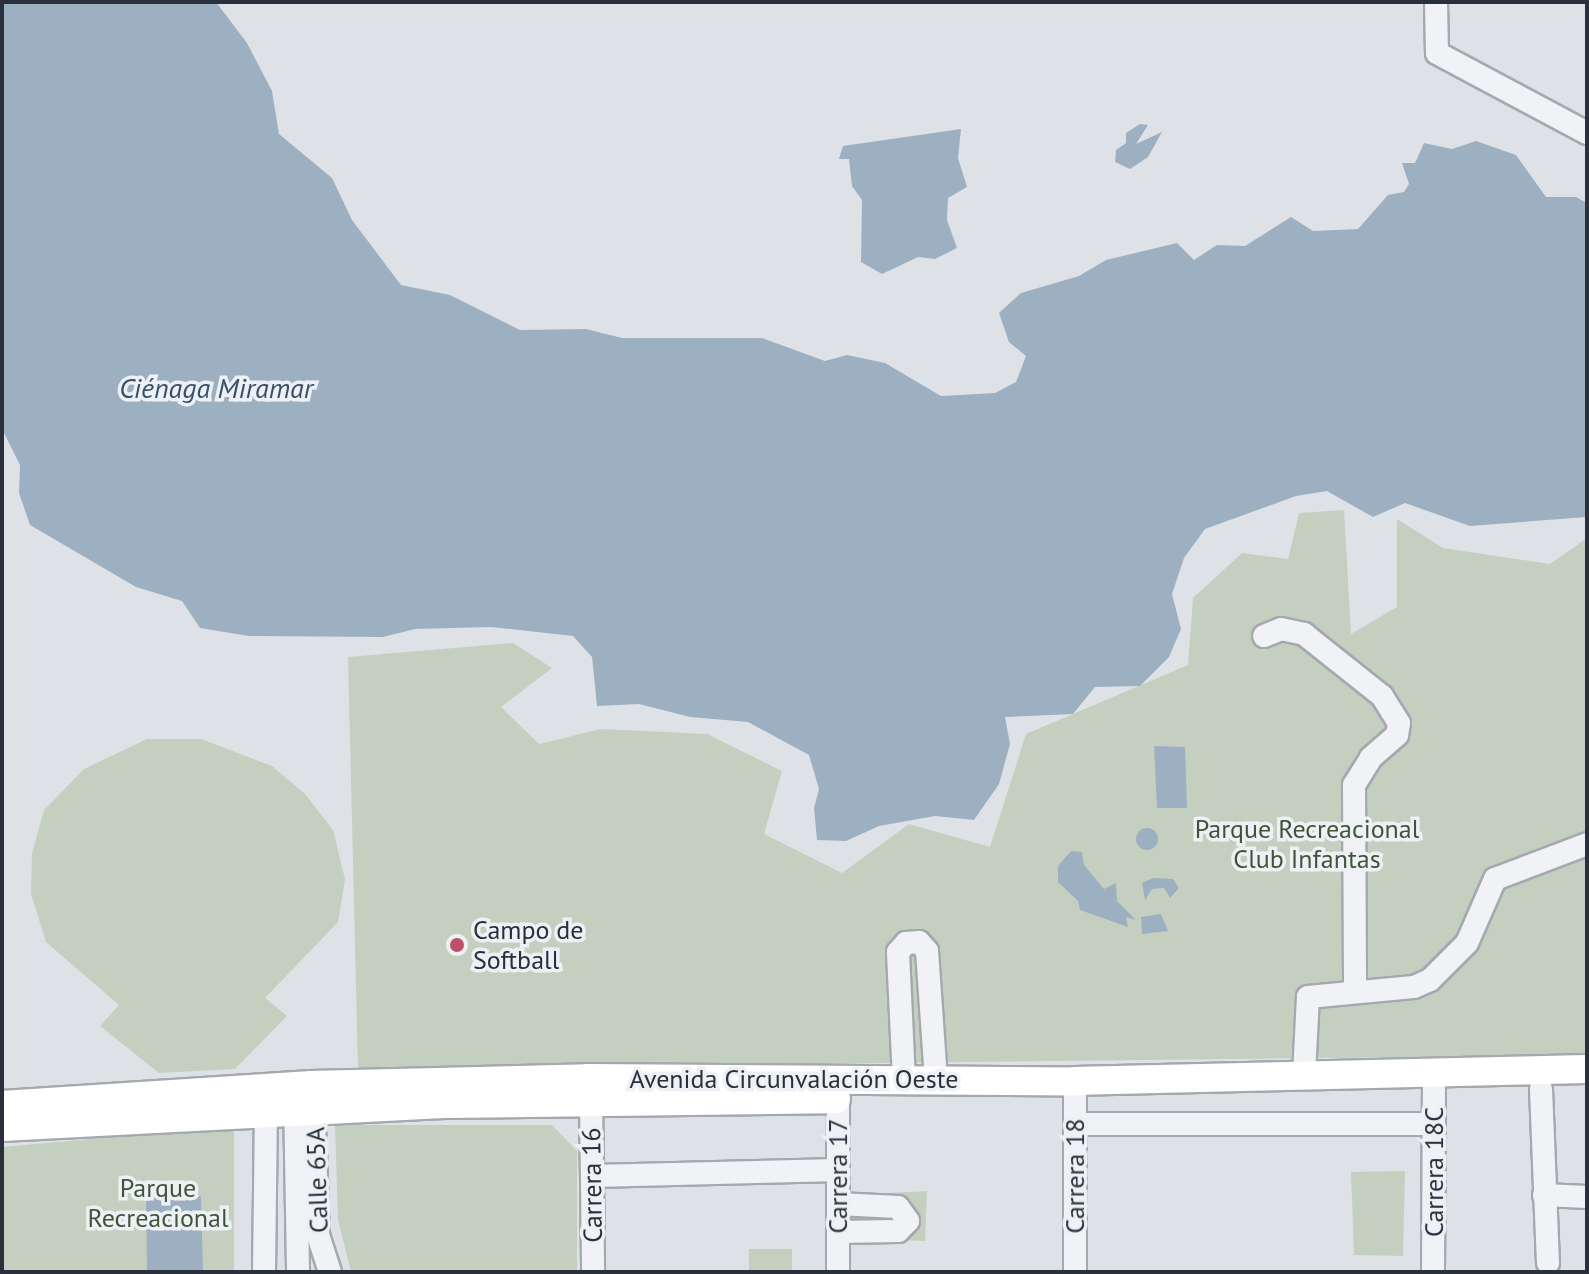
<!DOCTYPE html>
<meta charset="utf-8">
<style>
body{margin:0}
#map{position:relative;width:1589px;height:1274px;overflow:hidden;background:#dee2e6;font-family:"PT Sans",sans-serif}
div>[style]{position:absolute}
.green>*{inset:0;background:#c5cfc0}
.water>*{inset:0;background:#9db0c2}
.round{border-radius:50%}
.roads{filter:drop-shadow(2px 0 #a4a9af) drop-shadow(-2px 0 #a4a9af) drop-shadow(0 2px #a4a9af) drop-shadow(0 -2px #a4a9af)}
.minor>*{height:22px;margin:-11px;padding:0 11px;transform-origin:11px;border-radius:11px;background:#f1f2f5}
.major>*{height:28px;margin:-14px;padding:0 14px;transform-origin:14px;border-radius:14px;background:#fff}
.dots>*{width:22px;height:22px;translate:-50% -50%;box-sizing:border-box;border:4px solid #edf0f4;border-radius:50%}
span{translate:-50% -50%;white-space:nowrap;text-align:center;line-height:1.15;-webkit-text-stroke:7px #edf0f4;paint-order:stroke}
.park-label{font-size:26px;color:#3f5538}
.poi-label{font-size:26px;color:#29303b}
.left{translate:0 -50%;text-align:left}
.street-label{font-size:26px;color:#29303b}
.water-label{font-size:28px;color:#38506a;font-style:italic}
.frame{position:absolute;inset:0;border:4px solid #29303b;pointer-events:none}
</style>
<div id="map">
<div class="green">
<div style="clip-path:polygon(1344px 510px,1351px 634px,1397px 607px,1397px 519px,1443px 548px,1550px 564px,1587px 538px,1587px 1055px,358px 1069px,348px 657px,513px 643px,552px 668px,501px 707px,539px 744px,601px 729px,707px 734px,782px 771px,764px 834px,842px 873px,909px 824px,990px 847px,1026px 734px,1188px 665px,1193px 598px,1242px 553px,1288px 559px,1299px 513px)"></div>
<div style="clip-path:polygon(147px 739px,201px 739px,272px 766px,305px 794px,333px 830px,345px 879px,338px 922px,265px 998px,287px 1016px,235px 1069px,159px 1073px,100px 1026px,119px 1005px,46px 942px,31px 894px,32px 853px,44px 810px,84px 769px)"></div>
<div style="clip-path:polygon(335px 1125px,552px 1125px,577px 1151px,577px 1272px,351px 1272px,338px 1220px)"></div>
<div style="clip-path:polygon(234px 1126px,234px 1272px,2px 1272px,2px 1147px)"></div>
<div style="clip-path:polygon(1405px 1171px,1403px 1256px,1354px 1255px,1351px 1172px)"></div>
<div style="clip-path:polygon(927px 1191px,925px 1241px,850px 1238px,851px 1195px)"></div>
<div style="clip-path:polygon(792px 1249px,792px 1272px,749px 1272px,749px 1249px)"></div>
</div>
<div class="water">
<div style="clip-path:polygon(2px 2px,216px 2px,247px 43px,272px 91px,279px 134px,332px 178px,352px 220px,401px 285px,450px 295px,520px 330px,586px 329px,622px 338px,762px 338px,825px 361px,847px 355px,885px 363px,941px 396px,995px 393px,1016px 382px,1026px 356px,1009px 342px,999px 313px,1021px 293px,1079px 276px,1106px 260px,1177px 243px,1194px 260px,1217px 245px,1245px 246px,1291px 217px,1313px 231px,1358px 229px,1388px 195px,1404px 192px,1409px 184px,1402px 163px,1415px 163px,1424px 143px,1452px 149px,1476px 141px,1516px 155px,1546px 197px,1576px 197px,1587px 203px,1587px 517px,1470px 526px,1405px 503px,1373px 517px,1327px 491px,1296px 496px,1205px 529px,1184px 558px,1172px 594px,1181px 629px,1169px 657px,1140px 686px,1095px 687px,1073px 714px,1005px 717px,1010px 744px,999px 784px,974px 820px,935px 816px,879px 826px,846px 841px,817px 840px,814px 808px,819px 789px,809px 755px,748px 722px,690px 717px,639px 704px,597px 706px,592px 657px,573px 636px,491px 627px,415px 629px,383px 637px,249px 636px,200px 628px,182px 601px,136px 587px,30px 525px,19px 493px,20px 465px,4px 433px,2px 411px)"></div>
<div style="clip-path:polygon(1140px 124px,1148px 125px,1136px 144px,1162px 132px,1148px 157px,1130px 169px,1115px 162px,1116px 150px,1126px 143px,1126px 133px)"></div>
<div style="clip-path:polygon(961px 129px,958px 158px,967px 187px,948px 198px,947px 220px,957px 248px,935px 259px,918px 257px,882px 274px,861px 262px,862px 200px,852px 186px,849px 159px,839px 159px,843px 146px)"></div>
<div style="clip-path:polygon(1154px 746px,1185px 747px,1187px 808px,1157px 808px)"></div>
<div class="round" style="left:1136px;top:828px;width:22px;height:22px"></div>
<div style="clip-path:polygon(1071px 851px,1082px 852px,1084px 865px,1104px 889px,1116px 883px,1117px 901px,1136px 920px,1126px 917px,1128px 927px,1080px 910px,1078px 901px,1058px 882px,1058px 866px)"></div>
<div style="clip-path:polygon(1153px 878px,1173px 879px,1179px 888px,1170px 898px,1164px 888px,1152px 889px,1145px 900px,1142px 883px)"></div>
<div style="clip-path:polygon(1161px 914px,1168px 931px,1142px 934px,1141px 917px)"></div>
<div style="clip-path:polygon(201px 1196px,203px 1272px,147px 1272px,146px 1198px)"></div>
</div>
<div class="roads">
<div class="minor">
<div style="left:1436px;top:2px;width:51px;rotate:88.9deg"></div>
<div style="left:1437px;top:53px;width:170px;rotate:28.1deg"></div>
<div style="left:1264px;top:636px;width:18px;rotate:-22deg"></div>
<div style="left:1281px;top:629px;width:24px;rotate:12deg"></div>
<div style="left:1304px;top:634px;width:100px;rotate:38.5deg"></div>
<div style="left:1382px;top:696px;width:32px;rotate:58deg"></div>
<div style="left:1399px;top:723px;width:12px;rotate:99deg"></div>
<div style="left:1397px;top:735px;width:35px;rotate:139deg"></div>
<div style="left:1371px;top:758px;width:32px;rotate:122deg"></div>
<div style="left:1354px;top:785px;width:207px;rotate:89.7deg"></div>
<div style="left:1304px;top:1075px;width:78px;rotate:-87.1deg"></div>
<div style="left:1308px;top:997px;width:106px;rotate:-5.4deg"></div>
<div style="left:1414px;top:987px;width:17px;rotate:-24deg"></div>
<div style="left:1430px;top:980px;width:52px;rotate:-45deg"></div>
<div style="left:1467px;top:943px;width:70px;rotate:-66.4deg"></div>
<div style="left:1495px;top:879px;width:98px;rotate:-20.8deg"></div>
<div style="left:904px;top:1080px;width:128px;rotate:-92.7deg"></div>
<div style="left:898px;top:952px;width:12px;rotate:-48deg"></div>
<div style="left:906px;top:943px;width:13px;rotate:-4deg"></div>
<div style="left:919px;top:942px;width:12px;rotate:48deg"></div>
<div style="left:927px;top:951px;width:129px;rotate:86deg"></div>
<div style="left:838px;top:1085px;width:187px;rotate:90deg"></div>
<div style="left:1541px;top:1089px;width:174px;rotate:87.7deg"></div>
<div style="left:313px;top:1096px;width:139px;rotate:87.9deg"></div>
<div style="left:318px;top:1235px;width:39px;rotate:72deg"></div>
<div style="left:295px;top:1097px;width:175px;rotate:89deg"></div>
<div style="left:591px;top:1099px;width:173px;rotate:89.3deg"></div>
<div style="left:1075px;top:1124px;width:359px"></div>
<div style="left:593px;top:1176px;width:245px;rotate:-1.4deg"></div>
<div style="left:1544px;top:1195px;width:43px;rotate:2.7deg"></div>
<div style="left:838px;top:1204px;width:60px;rotate:2.9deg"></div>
<div style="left:898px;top:1207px;width:17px;rotate:54deg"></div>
<div style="left:908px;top:1221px;width:14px;rotate:135deg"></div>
<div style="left:898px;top:1231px;width:60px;rotate:179deg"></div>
<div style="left:264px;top:1272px;width:161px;rotate:-89.3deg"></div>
<div style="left:1075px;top:1272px;width:191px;rotate:-90deg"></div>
<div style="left:1433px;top:1272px;width:199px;rotate:-89.7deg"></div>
</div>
<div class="major">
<div style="left:2px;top:1105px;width:310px;rotate:-3.7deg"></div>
<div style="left:311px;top:1085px;width:277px;rotate:-1.4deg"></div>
<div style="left:588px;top:1078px;width:487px;rotate:0.4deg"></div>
<div style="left:1075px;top:1081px;width:512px;rotate:-1.34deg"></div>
<div style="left:2px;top:1127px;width:441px;rotate:-3deg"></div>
<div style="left:442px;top:1104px;width:394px;rotate:-0.7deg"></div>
</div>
</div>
<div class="dots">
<div style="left:457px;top:945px;background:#be5065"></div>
</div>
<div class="park-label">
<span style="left:1307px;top:844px">Parque Recreacional<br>Club Infantas</span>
<span style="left:158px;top:1203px">Parque<br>Recreacional</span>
</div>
<div class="poi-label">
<span class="left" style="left:473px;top:945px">Campo de<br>Softball</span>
</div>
<div class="street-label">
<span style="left:794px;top:1079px">Avenida Circunvalación Oeste</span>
<span style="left:1434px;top:1172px;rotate:-90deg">Carrera 18C</span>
<span style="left:838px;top:1176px;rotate:-90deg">Carrera 17</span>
<span style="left:1075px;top:1176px;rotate:-90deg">Carrera 18</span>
<span style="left:317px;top:1180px;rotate:-92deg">Calle 65A</span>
<span style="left:592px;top:1185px;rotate:-91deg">Carrera 16</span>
</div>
<div class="water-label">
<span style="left:216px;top:388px">Ciénaga Miramar</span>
</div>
<div class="frame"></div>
</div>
